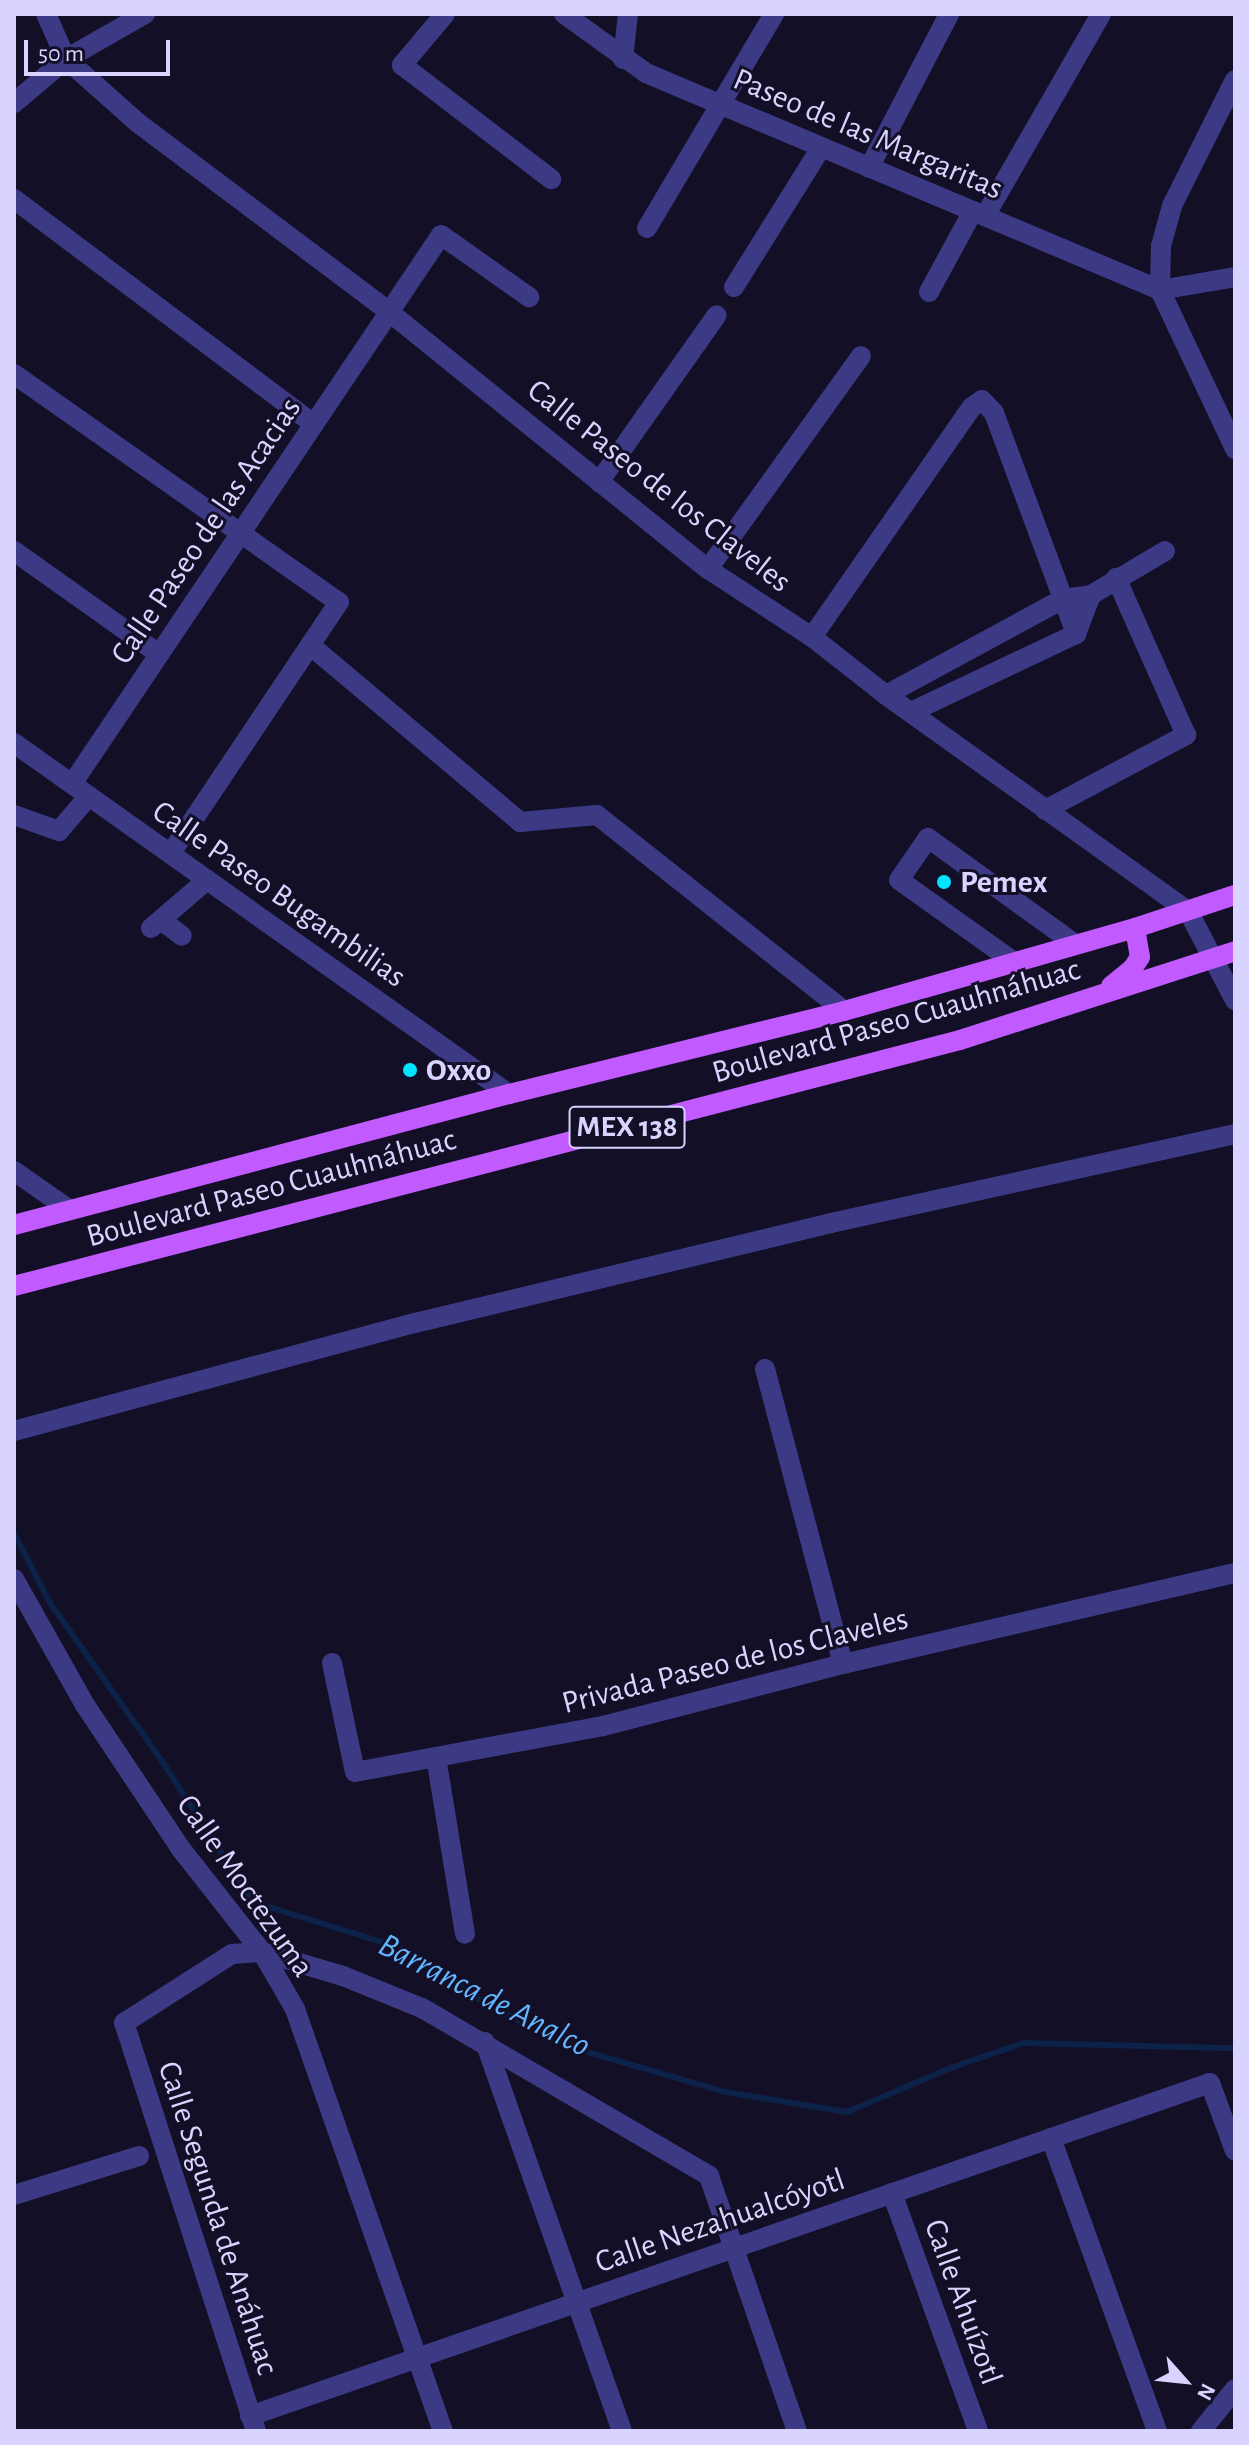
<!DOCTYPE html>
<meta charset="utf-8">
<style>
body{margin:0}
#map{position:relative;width:1249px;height:2445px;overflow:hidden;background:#130f26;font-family:"Alegreya Sans",sans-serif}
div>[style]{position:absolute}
.stream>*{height:6px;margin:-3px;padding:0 3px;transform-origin:3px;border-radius:3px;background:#0c2248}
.minor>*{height:20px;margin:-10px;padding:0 10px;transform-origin:10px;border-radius:10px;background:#3d3a85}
.major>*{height:20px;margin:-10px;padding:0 10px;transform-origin:10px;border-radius:10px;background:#c25bff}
.dots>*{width:22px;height:22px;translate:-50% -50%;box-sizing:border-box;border:4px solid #130f26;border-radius:50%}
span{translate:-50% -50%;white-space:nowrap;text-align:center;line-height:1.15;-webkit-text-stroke:6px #130f26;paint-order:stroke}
.shield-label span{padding:2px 6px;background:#130f26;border:2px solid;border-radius:6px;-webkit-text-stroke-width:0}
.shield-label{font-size:30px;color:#d9d4ff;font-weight:700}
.street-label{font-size:32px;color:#d9d4ff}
.poi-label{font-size:32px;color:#d9d4ff;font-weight:700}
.left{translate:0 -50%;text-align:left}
.water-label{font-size:34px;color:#62b6ff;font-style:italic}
.frame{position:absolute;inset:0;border:16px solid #d9d4ff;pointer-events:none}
.north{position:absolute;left:1145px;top:2341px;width:80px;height:80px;-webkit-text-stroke:6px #130f26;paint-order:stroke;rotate:117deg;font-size:22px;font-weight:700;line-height:32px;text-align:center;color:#d9d4ff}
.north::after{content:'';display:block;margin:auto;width:28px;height:36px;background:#d9d4ff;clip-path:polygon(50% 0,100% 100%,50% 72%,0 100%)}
.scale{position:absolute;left:24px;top:40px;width:146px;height:36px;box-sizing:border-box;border:4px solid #d9d4ff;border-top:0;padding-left:10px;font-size:24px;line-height:28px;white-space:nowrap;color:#d9d4ff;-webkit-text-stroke:6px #130f26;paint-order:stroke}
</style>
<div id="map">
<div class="stream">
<div style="left:14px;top:1533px;width:79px;rotate:62.8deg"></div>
<div style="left:50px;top:1603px;width:194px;rotate:54.7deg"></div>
<div style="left:162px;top:1761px;width:168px;rotate:57.2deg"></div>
<div style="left:253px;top:1902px;width:158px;rotate:17.3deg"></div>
<div style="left:404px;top:1949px;width:102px;rotate:33.8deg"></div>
<div style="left:489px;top:2006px;width:98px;rotate:26deg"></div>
<div style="left:577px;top:2049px;width:154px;rotate:16.2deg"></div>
<div style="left:725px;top:2092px;width:124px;rotate:9.3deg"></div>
<div style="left:847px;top:2112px;width:115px;rotate:-23deg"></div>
<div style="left:953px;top:2067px;width:75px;rotate:-18.7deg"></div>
<div style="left:1024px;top:2043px;width:211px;rotate:1.4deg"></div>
</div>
<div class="minor">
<div style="left:46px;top:14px;width:49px;rotate:66deg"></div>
<div style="left:66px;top:59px;width:96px;rotate:41.6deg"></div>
<div style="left:138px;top:123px;width:313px;rotate:36.9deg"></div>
<div style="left:388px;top:311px;width:411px;rotate:38.9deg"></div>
<div style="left:708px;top:569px;width:124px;rotate:33.2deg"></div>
<div style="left:812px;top:637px;width:94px;rotate:38.1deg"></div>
<div style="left:886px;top:695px;width:371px;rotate:35.6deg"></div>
<div style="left:1188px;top:911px;width:101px;rotate:62.2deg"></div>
<div style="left:445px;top:14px;width:67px;rotate:130.1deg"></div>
<div style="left:402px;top:65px;width:188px;rotate:37.4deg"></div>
<div style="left:564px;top:14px;width:101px;rotate:35.7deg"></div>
<div style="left:646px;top:73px;width:558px;rotate:22.89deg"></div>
<div style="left:623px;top:59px;width:45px;rotate:-83.7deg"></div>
<div style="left:1235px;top:80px;width:141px;rotate:116.6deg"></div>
<div style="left:1172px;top:206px;width:41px;rotate:105.4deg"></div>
<div style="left:1161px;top:246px;width:44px;rotate:91.3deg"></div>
<div style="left:1160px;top:290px;width:176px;rotate:64.7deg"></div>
<div style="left:14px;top:103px;width:68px;rotate:-40.2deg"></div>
<div style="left:66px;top:59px;width:91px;rotate:-29.7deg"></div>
<div style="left:869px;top:168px;width:174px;rotate:-62.5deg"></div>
<div style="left:14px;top:199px;width:375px;rotate:36.9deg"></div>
<div style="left:985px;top:216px;width:233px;rotate:-60.1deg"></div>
<div style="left:647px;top:228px;width:249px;rotate:-59.3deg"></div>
<div style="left:734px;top:287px;width:164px;rotate:-58deg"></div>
<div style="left:1160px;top:290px;width:76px;rotate:-9.8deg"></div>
<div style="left:929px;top:292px;width:92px;rotate:-61.5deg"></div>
<div style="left:14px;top:374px;width:397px;rotate:35.1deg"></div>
<div style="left:339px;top:602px;width:303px;rotate:123.8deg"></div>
<div style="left:599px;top:482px;width:204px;rotate:-54.8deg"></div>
<div style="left:14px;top:551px;width:178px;rotate:35.4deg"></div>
<div style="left:708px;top:569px;width:262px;rotate:-54.3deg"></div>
<div style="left:812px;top:637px;width:280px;rotate:-55.2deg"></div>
<div style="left:972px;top:407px;width:12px;rotate:-35deg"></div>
<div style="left:982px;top:400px;width:18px;rotate:47deg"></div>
<div style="left:994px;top:413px;width:236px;rotate:69.6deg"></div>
<div style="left:310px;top:645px;width:275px;rotate:40.1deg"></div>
<div style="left:520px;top:822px;width:77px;rotate:-5.2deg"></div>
<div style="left:597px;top:815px;width:315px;rotate:38.4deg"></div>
<div style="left:886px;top:695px;width:201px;rotate:-28.5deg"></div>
<div style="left:1063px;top:599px;width:28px;rotate:-8deg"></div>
<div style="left:1091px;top:595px;width:86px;rotate:-30.7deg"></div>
<div style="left:911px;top:712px;width:183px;rotate:-25.3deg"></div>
<div style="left:1076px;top:634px;width:42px;rotate:-69deg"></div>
<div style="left:14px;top:743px;width:607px;rotate:35.34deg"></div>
<div style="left:72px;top:784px;width:661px;rotate:-56.09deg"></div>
<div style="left:441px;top:235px;width:108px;rotate:35.2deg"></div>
<div style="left:1045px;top:810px;width:160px;rotate:-28deg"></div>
<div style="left:1186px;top:735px;width:172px;rotate:-114deg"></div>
<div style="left:14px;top:815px;width:48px;rotate:19.6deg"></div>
<div style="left:59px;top:831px;width:46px;rotate:-49.4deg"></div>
<div style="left:161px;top:920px;width:26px;rotate:37deg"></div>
<div style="left:151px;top:928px;width:74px;rotate:-40.6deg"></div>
<div style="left:1014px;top:962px;width:141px;rotate:-144.5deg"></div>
<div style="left:899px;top:880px;width:51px;rotate:-55.4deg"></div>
<div style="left:928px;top:838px;width:181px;rotate:35.8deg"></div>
<div style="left:14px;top:1171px;width:68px;rotate:34.9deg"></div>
<div style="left:765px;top:1369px;width:305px;rotate:75.2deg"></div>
<div style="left:14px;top:1431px;width:415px;rotate:-15.1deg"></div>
<div style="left:415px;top:1323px;width:428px;rotate:-13.5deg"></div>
<div style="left:831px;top:1223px;width:414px;rotate:-12.4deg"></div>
<div style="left:14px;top:1579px;width:145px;rotate:60.6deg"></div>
<div style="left:85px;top:1705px;width:173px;rotate:56.3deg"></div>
<div style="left:181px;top:1849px;width:131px;rotate:51.8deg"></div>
<div style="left:262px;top:1952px;width:66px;rotate:59.9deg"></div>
<div style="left:295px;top:2009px;width:447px;rotate:70.7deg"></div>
<div style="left:332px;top:1663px;width:111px;rotate:78.1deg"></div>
<div style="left:355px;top:1772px;width:252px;rotate:-10.5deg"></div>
<div style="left:603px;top:1726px;width:248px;rotate:-14.5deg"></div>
<div style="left:843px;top:1664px;width:402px;rotate:-13.1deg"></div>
<div style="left:436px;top:1757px;width:179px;rotate:80.7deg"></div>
<div style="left:485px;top:2042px;width:412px;rotate:70.6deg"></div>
<div style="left:1051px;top:2138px;width:312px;rotate:70.1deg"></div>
<div style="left:892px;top:2193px;width:253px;rotate:70.1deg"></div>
<div style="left:14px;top:2195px;width:131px;rotate:-17.3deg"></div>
<div style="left:250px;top:2416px;width:1016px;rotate:-19.13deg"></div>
<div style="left:1210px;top:2083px;width:72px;rotate:69.8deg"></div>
<div style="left:256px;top:2431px;width:429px;rotate:-107.9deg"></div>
<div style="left:124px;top:2023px;width:128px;rotate:-32.6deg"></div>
<div style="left:232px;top:1954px;width:30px;rotate:-4deg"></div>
<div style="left:262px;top:1952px;width:84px;rotate:16.5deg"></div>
<div style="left:343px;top:1976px;width:85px;rotate:22.1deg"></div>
<div style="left:422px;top:2008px;width:333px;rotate:30.3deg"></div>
<div style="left:709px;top:2176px;width:270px;rotate:71deg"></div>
<div style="left:1201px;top:2431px;width:54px;rotate:-51deg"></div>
</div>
<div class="major">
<div style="left:1111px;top:986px;width:28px;rotate:-39deg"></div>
<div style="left:1133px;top:968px;width:13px;rotate:-58deg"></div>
<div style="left:1140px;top:957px;width:29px;rotate:-100deg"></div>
<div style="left:14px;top:1225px;width:512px;rotate:-14.82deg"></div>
<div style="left:509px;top:1094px;width:345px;rotate:-13.9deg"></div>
<div style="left:844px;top:1011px;width:303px;rotate:-15.9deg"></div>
<div style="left:1135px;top:928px;width:105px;rotate:-18.3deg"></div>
<div style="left:14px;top:1286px;width:977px;rotate:-14.58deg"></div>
<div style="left:960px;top:1040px;width:289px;rotate:-17.9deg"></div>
</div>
<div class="dots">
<div style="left:944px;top:882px;background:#00e5ff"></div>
<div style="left:410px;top:1070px;background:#00e5ff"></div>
</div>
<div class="shield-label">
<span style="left:627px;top:1127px">MEX 138</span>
</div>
<div class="street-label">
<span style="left:868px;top:134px;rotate:23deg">Paseo de las Margaritas</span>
<span style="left:659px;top:486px;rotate:38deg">Calle Paseo de los Claveles</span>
<span style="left:206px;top:531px;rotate:-56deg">Calle Paseo de las Acacias</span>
<span style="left:279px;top:894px;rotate:35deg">Calle Paseo Bugambilias</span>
<span style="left:896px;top:1021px;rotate:-16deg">Boulevard Paseo Cuauhnáhuac</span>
<span style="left:271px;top:1188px;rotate:-15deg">Boulevard Paseo Cuauhnáhuac</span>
<span style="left:735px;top:1661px;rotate:-14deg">Privada Paseo de los Claveles</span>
<span style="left:245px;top:1886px;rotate:55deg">Calle Moctezuma</span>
<span style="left:218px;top:2218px;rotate:72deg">Calle Segunda de Anáhuac</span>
<span style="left:720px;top:2221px;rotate:-19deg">Calle Nezahualcóyotl</span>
<span style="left:963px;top:2302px;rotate:70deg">Calle Ahuízotl</span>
</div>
<div class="poi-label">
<span class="left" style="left:960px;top:882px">Pemex</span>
<span class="left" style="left:426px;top:1070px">Oxxo</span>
</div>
<div class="water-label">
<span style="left:484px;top:1996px;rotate:27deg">Barranca de Analco</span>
</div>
<div class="frame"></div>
<div class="north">N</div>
<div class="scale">50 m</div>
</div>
